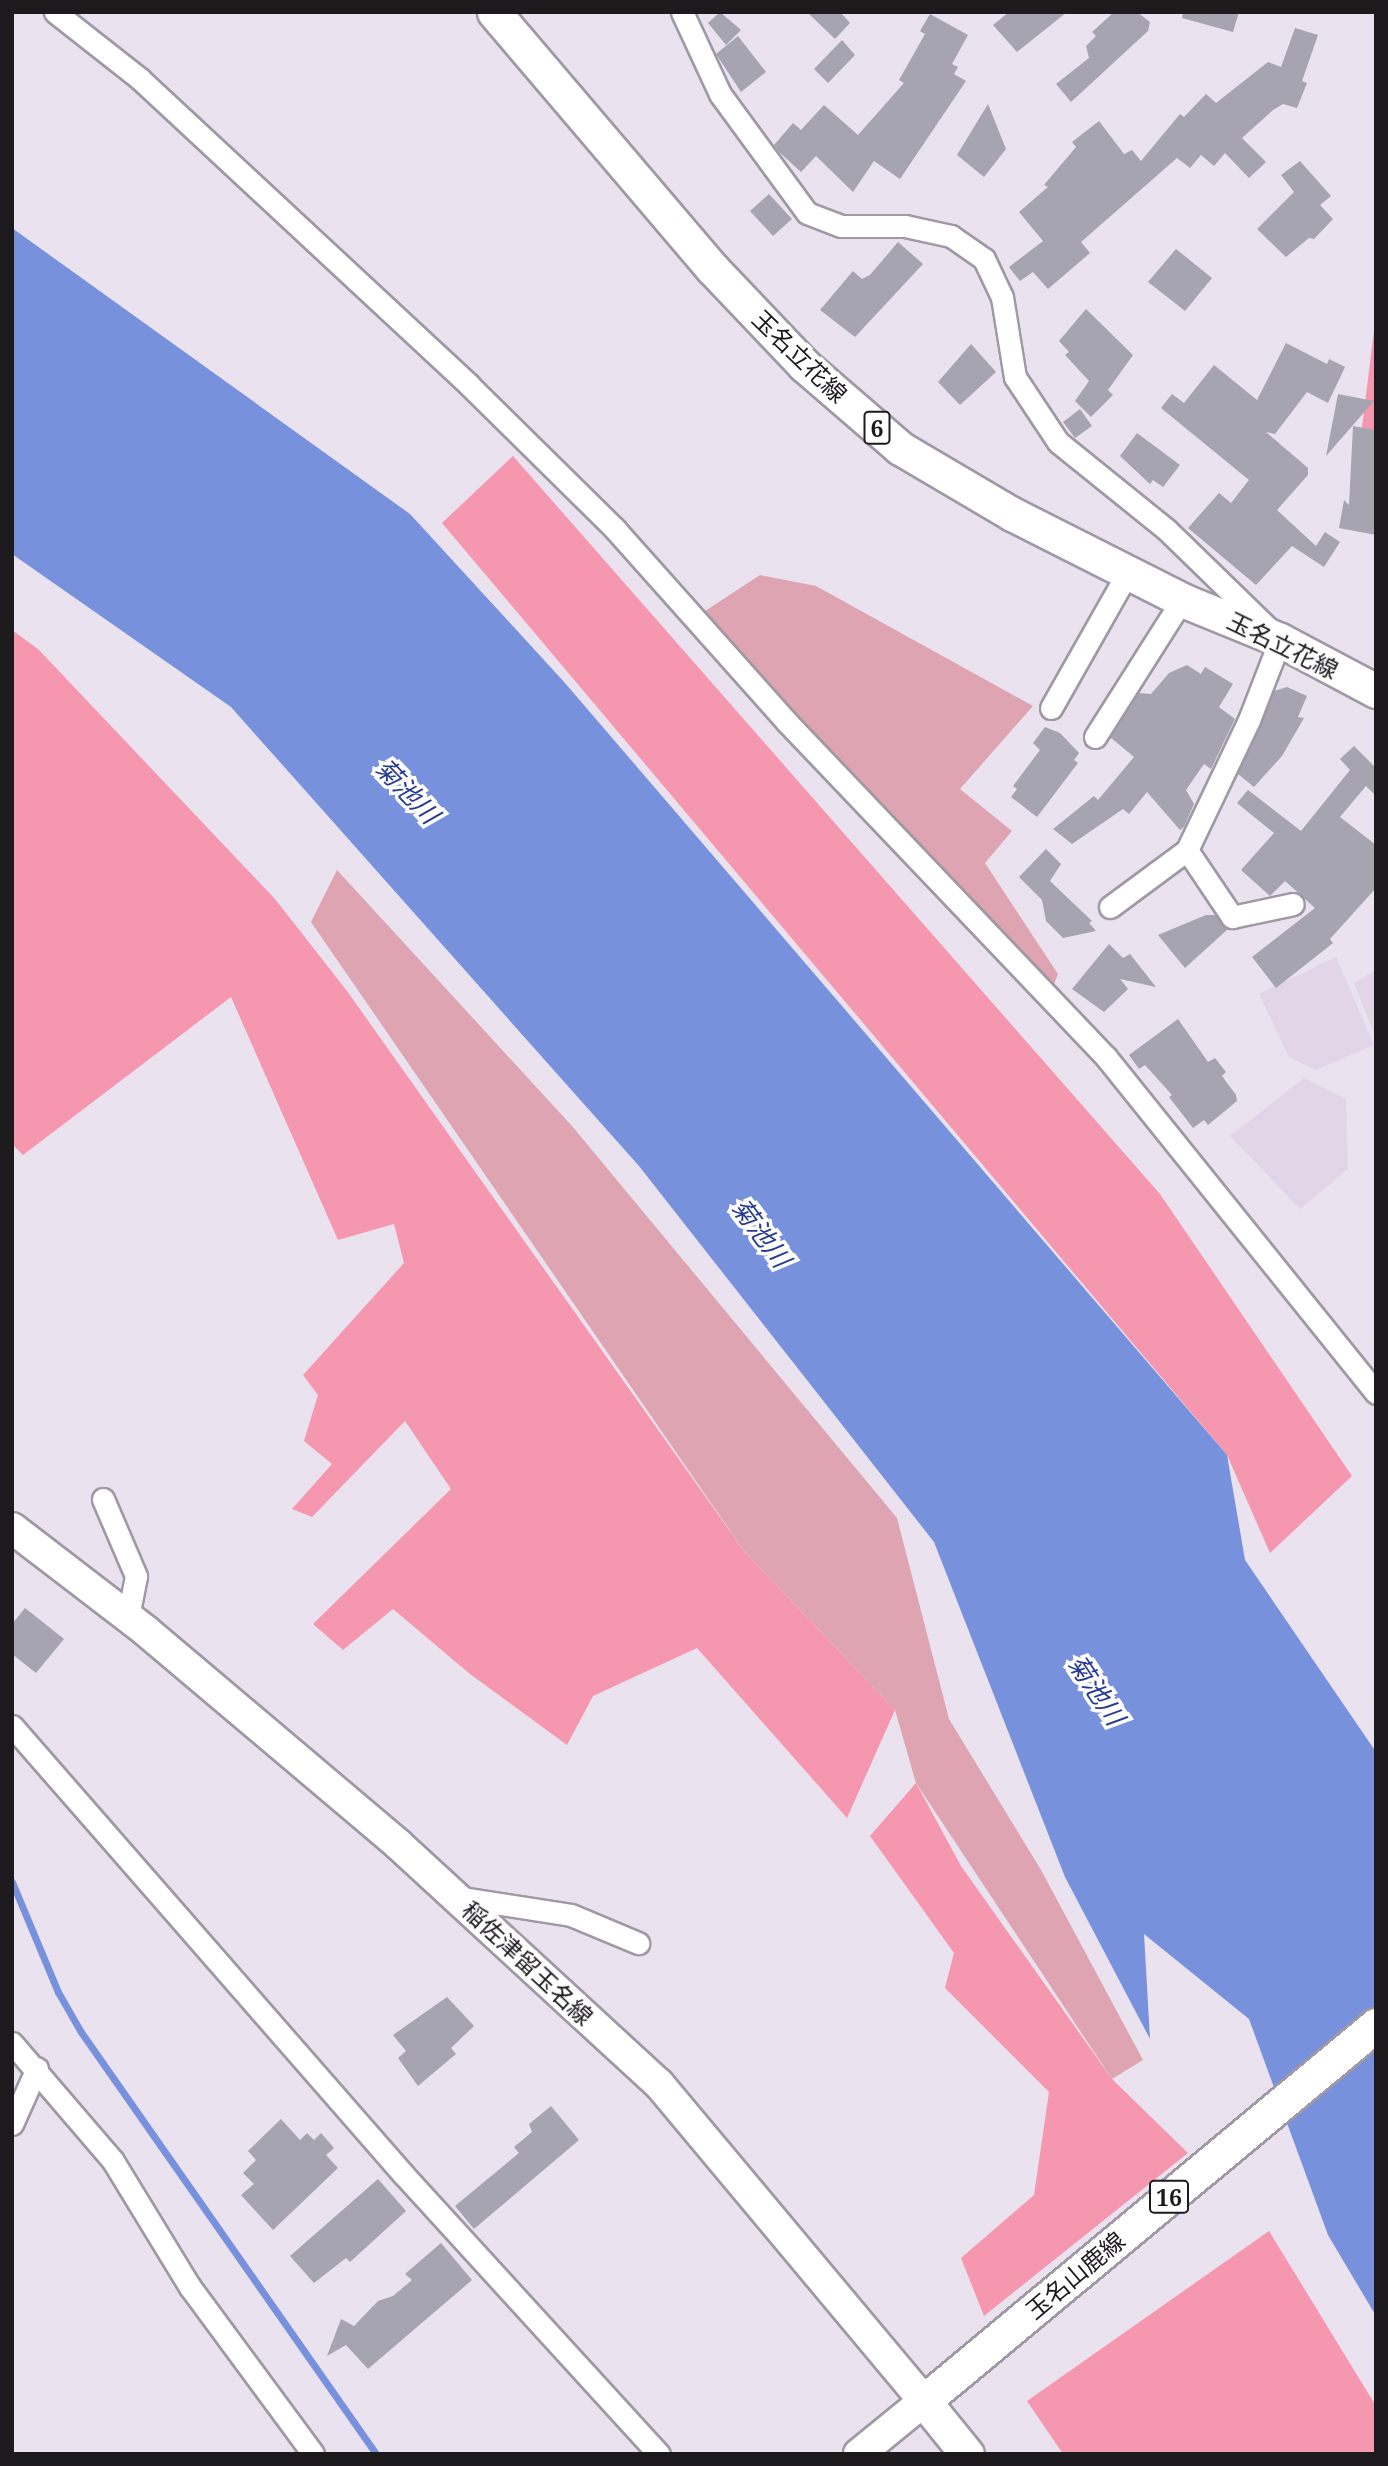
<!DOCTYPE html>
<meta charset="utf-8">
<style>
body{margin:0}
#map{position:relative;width:1388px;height:2466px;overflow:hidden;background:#eae2ee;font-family:"Noto Serif","Noto Sans JP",serif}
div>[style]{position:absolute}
.built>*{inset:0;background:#e2d5e8}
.green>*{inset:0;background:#dea4b2}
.forest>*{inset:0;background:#f697b0}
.water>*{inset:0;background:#7891dd}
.stream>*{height:7px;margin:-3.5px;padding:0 3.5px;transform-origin:3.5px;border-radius:3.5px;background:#7891dd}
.building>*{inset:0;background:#a6a4b1}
.roads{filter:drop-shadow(2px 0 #a098a4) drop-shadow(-2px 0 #a098a4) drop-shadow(0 2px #a098a4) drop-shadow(0 -2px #a098a4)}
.street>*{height:21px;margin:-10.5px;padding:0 10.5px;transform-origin:10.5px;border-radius:10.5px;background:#fff}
.secondary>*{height:30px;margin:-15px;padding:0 15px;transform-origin:15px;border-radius:15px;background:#fff}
.primary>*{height:33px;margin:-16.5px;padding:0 16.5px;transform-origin:16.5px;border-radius:16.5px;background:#fff}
span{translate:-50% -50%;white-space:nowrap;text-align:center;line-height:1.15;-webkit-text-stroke:7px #fff;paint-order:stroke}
.shield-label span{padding:2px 5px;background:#fff;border:2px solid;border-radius:5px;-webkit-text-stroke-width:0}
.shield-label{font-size:23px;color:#1d1a1e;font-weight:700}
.street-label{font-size:24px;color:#1d1a1e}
.water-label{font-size:26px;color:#283b93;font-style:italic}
.frame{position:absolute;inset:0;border:14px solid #1d1a1e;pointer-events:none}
</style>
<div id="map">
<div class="built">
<div style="clip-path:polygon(1336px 957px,1374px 1045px,1316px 1070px,1289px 1057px,1259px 994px)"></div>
<div style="clip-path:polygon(1376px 970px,1376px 1038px,1354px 983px)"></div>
<div style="clip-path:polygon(1304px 1078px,1346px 1099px,1348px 1169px,1300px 1209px,1230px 1136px)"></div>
</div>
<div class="green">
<div style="clip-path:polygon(760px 575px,816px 586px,1033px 706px,960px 789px,1012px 831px,985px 863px,1058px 974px,1052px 989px,702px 613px)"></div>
<div style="clip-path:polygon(337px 870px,572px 1126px,897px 1518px,949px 1719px,1041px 1870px,1143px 2060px,1112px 2079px,916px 1783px,895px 1710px,744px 1551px,311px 922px)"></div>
</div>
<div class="forest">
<div style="clip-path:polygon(1376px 315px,1376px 460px,1362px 427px)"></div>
<div style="clip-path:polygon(513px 456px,1160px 1194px,1352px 1476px,1270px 1553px,1227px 1455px,442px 523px)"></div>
<div style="clip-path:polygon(12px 630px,38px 649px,275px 899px,347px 991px,744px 1551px,895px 1710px,847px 1818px,697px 1648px,593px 1696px,567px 1745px,470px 1674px,393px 1609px,343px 1650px,313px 1624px,451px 1489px,405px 1421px,312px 1517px,292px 1509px,332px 1464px,304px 1441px,318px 1395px,303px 1375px,404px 1263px,394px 1224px,338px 1240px,231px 997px,23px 1155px,12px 1144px)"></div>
<div style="clip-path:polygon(916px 1783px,961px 1866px,1112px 2079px,1188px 2153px,984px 2316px,961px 2258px,1034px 2195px,1049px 2092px,945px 1988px,954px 1953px,870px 1836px)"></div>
<div style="clip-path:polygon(1269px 2231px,1376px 2406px,1376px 2454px,1063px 2454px,1027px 2401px)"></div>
</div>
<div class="water">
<div style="clip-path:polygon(12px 228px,410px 514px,565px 683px,1227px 1455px,1245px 1560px,1376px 1752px,1376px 2316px,1328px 2235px,1249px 2019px,1144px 1934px,1150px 2039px,1065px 1877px,934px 1542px,639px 1166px,231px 707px,12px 554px)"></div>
</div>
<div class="stream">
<div style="left:12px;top:1882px;width:119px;rotate:67.3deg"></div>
<div style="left:58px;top:1992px;width:46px;rotate:60.1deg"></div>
<div style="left:81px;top:2032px;width:515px;rotate:55.04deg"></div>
</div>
<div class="building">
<div style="clip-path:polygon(720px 12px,741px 30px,726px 45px,708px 23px)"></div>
<div style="clip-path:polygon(807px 12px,840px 12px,850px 23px,835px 39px)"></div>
<div style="clip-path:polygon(1009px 12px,1067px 12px,1017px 52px,993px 25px)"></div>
<div style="clip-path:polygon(1114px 12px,1137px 12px,1150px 22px,1148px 31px,1071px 102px,1056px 84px,1089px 58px,1086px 46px,1096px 36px,1092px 32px)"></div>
<div style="clip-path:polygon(1183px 12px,1239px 12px,1233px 32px,1182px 18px)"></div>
<div style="clip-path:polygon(930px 14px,968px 35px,952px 64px,958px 67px,954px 74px,966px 81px,900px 179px,874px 161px,853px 192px,816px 156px,801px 172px,779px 152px,774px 145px,793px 123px,801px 130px,824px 105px,858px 135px,904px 83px,899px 80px,925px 34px,920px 31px)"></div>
<div style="clip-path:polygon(1295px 28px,1318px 35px,1302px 81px,1307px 83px,1297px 108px,1283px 104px,1273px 110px,1242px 138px,1266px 162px,1249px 178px,1225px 153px,1214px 166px,1201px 155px,1190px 168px,1177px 158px,1081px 242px,1090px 253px,1048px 289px,1033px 272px,1020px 281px,1009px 267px,1043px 241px,1019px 212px,1048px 187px,1044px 185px,1076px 147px,1072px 142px,1099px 121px,1124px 154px,1132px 150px,1141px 161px,1180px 114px,1184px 117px,1206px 94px,1216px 103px,1268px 62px,1281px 67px)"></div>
<div style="clip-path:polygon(738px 36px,766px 72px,741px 92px,716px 54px)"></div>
<div style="clip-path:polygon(842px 40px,855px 55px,828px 83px,814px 69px)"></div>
<div style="clip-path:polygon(988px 104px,1006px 149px,984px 177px,957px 155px)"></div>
<div style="clip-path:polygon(1300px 161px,1331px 196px,1320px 205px,1333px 219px,1314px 239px,1309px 238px,1286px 257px,1257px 229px,1294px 192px,1281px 175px)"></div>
<div style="clip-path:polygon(769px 194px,792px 219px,773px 236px,750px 211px)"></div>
<div style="clip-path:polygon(898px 242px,923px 264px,855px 337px,820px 310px,853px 271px,862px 279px,870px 275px)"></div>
<div style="clip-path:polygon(1176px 249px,1212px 278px,1185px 311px,1148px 282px)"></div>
<div style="clip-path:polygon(1086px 309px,1133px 355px,1108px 390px,1113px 395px,1091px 417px,1075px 401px,1089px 381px,1065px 355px,1069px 352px,1059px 341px)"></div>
<div style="clip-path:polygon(1286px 343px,1327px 364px,1329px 359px,1345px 367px,1328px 403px,1307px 392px,1275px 434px,1266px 432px,1308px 468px,1308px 475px,1277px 510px,1316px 546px,1325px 532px,1340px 542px,1324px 567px,1292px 546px,1256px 585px,1188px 528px,1219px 493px,1231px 503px,1249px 480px,1161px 408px,1172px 394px,1184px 403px,1214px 365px,1257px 400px)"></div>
<div style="clip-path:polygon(971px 344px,996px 372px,960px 405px,938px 382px)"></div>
<div style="clip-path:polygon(1338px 394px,1374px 401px,1326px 456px)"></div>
<div style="clip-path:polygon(1080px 409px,1092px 426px,1075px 438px,1063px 422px)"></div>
<div style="clip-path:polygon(1353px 426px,1376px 430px,1376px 535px,1339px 528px,1344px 500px,1349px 505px)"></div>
<div style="clip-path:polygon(1137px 433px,1180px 465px,1163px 487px,1153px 480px,1150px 484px,1120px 456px)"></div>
<div style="clip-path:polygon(1187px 665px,1201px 674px,1205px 667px,1233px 684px,1219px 707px,1235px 719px,1211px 769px,1204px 764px,1186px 790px,1194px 804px,1184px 827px,1180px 830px,1147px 792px,1129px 814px,1123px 809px,1072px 844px,1053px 829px,1094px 796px,1098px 800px,1134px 757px,1110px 737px,1139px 693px,1151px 694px,1169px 673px)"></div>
<div style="clip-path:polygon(1287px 687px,1307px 696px,1298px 717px,1304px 718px,1282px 756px,1254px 787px,1238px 774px,1274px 691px)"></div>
<div style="clip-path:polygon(1045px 727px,1060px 733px,1079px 753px,1074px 760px,1078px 763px,1037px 817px,1011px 797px,1017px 789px,1013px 786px,1040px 750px,1033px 743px)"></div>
<div style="clip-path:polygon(1354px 746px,1376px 768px,1376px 796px,1366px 786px,1340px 817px,1376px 845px,1376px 888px,1330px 939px,1333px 943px,1276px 988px,1252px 957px,1315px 908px,1285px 881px,1270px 896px,1241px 870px,1274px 833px,1237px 803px,1248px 790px,1301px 831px,1350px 770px,1340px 759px)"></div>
<div style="clip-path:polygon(1046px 849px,1061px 864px,1050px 881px,1092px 921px,1089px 923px,1096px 931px,1063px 938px,1046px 921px,1042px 900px,1019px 877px)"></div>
<div style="clip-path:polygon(1206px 915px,1215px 915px,1228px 929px,1185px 968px,1158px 935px)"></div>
<div style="clip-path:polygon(1109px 944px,1123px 958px,1130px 954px,1156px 987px,1120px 979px,1128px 989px,1104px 1012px,1072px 989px)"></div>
<div style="clip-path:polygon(1178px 1019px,1208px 1062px,1215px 1058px,1226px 1072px,1222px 1076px,1236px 1095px,1237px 1101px,1208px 1125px,1204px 1120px,1193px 1128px,1169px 1097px,1172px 1095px,1145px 1065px,1139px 1069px,1129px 1055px)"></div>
<div style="clip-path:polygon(25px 1608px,64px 1639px,36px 1673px,12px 1654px,12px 1624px)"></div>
<div style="clip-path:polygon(447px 1997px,474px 2026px,451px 2048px,456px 2054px,418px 2086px,398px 2058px,406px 2051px,393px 2035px)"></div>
<div style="clip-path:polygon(551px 2106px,579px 2140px,474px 2229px,455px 2206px,519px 2153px,514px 2147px,532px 2132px,529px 2124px)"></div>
<div style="clip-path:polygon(281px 2119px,300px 2140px,307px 2133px,314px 2140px,321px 2133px,334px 2148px,326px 2155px,338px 2168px,273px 2230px,241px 2195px,254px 2184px,243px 2173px,256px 2160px,248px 2151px)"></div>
<div style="clip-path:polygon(378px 2179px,406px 2211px,350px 2262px,346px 2258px,314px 2283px,290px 2256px)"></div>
<div style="clip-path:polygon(441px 2243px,472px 2280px,368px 2369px,346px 2345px,327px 2356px,341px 2319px,354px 2326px,378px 2301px,393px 2296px,412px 2280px,405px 2274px)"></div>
</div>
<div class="roads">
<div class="street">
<div style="left:55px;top:12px;width:108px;rotate:38.2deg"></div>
<div style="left:140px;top:79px;width:449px;rotate:42.9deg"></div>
<div style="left:469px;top:385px;width:205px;rotate:44.6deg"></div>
<div style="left:615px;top:529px;width:257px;rotate:48.3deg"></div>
<div style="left:786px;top:721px;width:464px;rotate:46.4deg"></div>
<div style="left:1106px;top:1057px;width:431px;rotate:51.2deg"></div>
<div style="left:682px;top:12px;width:90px;rotate:65.1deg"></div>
<div style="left:720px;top:94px;width:147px;rotate:53.8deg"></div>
<div style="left:807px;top:213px;width:36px;rotate:21deg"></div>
<div style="left:841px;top:226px;width:64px"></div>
<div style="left:905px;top:226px;width:47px;rotate:12.3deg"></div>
<div style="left:951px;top:236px;width:40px;rotate:34.9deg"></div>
<div style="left:984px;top:259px;width:42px;rotate:64.7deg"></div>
<div style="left:1002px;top:297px;width:81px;rotate:80.8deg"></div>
<div style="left:1015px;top:377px;width:78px;rotate:56.5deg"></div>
<div style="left:1058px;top:442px;width:140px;rotate:38.9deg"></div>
<div style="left:1167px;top:530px;width:158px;rotate:44.2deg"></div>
<div style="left:1280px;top:640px;width:86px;rotate:111.2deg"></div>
<div style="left:1249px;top:720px;width:144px;rotate:115.5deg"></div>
<div style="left:1187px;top:850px;width:81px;rotate:56.1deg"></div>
<div style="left:1232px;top:917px;width:62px;rotate:-12deg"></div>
<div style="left:1051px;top:708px;width:156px;rotate:-60.5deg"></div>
<div style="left:1095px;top:737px;width:162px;rotate:-57.6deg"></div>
<div style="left:1110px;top:907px;width:96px;rotate:-36.5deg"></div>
<div style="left:103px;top:1499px;width:84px;rotate:66.8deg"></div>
<div style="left:136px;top:1576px;width:42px;rotate:101deg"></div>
<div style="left:12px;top:1726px;width:596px;rotate:48.88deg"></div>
<div style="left:404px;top:2175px;width:378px;rotate:47.6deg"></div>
<div style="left:456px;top:1897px;width:116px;rotate:8.9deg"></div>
<div style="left:571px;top:1915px;width:73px;rotate:22.7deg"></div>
<div style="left:12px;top:2043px;width:155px;rotate:49.4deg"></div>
<div style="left:113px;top:2161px;width:148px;rotate:58.6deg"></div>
<div style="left:190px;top:2287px;width:207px;rotate:53.6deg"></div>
<div style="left:12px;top:2124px;width:61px;rotate:-65.9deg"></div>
</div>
<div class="secondary">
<div style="left:12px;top:1528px;width:169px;rotate:37.5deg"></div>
<div style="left:146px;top:1631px;width:331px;rotate:40.2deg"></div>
<div style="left:399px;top:1845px;width:353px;rotate:42.6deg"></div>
<div style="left:659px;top:2084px;width:413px;rotate:50.1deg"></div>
<div style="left:924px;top:2401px;width:84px;rotate:140.8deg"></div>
</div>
<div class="primary">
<div style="left:494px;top:12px;width:336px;rotate:49.6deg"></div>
<div style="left:712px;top:268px;width:134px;rotate:46.5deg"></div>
<div style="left:804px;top:365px;width:127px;rotate:40.8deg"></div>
<div style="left:900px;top:448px;width:130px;rotate:30.5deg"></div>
<div style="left:1012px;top:514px;width:191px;rotate:26.8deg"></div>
<div style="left:1182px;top:600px;width:106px;rotate:22.2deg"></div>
<div style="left:1280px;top:640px;width:109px;rotate:28deg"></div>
<div style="left:967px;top:2454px;width:68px;rotate:-129.1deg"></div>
<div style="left:924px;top:2401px;width:588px;rotate:-39.76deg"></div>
</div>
</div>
<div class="shield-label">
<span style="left:877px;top:428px">6</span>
<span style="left:1169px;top:2197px">16</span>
</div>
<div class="street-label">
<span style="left:800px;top:356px;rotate:44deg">玉名立花線</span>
<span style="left:1283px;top:645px;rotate:26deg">玉名立花線</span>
<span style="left:528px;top:1963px;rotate:43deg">稲佐津留玉名線</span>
<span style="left:1075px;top:2275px;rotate:-40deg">玉名山鹿線</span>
</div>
<div class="water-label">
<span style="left:407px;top:791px;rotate:46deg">菊池川</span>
<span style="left:761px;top:1233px;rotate:53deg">菊池川</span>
<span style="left:1096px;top:1690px;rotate:56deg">菊池川</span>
</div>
<div class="frame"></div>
</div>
